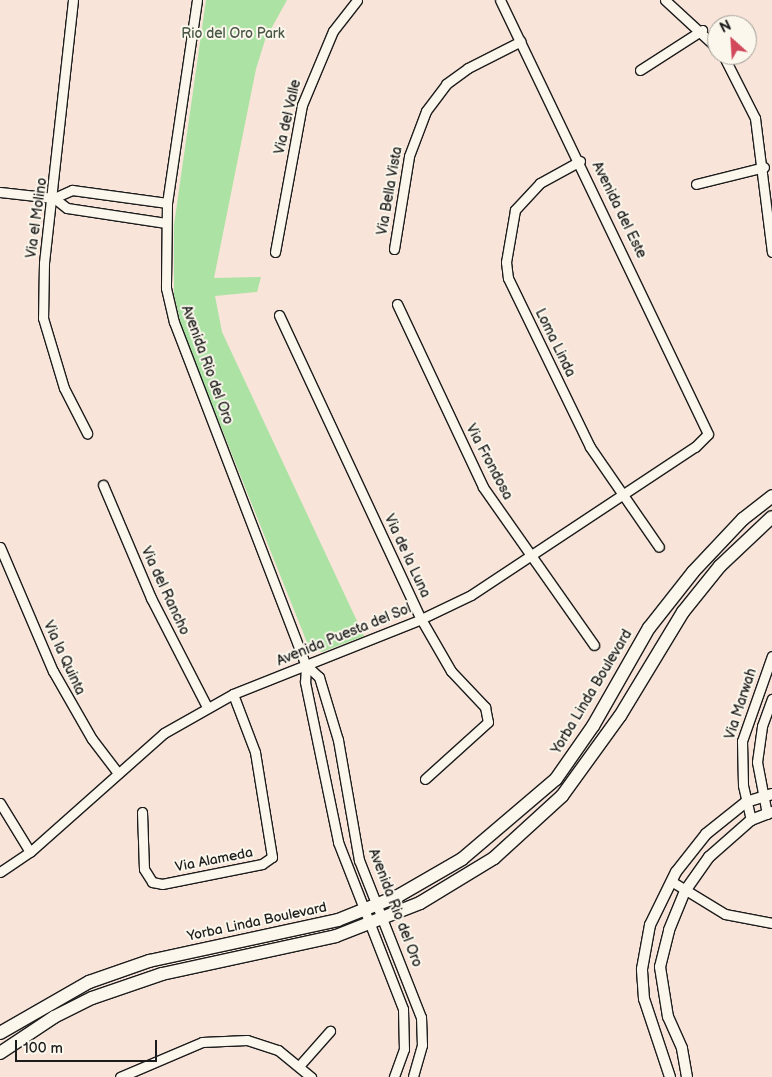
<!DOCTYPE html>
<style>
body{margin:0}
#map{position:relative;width:772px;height:1077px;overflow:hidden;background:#f8e4d8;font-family:"Balsamiq Sans",sans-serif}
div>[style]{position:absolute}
.green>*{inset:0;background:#ade2a5}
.roads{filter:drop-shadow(1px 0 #1c1c1c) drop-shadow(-1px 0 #1c1c1c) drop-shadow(0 1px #1c1c1c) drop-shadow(0 -1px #1c1c1c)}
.minor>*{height:9px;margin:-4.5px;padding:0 4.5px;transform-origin:4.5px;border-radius:4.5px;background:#fbf7ec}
.tertiary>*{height:10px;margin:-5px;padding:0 5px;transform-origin:5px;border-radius:5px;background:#fbf7ec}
.primary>*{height:12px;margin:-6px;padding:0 6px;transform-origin:6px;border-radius:6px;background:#fbf7ec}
span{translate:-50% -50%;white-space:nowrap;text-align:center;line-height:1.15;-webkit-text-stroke:4px #fbf7ec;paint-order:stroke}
.park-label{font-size:14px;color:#485745}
.street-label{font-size:14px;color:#1c1c1c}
.north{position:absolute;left:707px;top:15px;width:50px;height:50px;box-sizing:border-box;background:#fbf7ec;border:1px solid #a29f99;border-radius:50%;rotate:334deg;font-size:14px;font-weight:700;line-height:20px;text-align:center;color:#1c1c1c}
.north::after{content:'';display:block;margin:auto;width:18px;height:22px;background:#d1495b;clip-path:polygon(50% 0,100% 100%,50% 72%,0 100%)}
.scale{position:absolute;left:15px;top:1040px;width:142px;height:22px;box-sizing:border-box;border:2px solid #1c1c1c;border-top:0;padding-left:6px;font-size:15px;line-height:18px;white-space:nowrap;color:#1c1c1c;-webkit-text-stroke:4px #fbf7ec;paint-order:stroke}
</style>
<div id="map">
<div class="green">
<div style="clip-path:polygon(206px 0,287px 0,265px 40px,256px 69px,214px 278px,261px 277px,257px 292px,215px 296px,222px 332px,364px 636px,322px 652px,308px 645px,182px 329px,174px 295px,174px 225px)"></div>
</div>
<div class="roads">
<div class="minor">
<div style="left:73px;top:0;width:265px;rotate:96.3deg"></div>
<div style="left:44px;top:263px;width:55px;rotate:91deg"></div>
<div style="left:43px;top:318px;width:73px;rotate:73.3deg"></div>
<div style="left:64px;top:388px;width:51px;rotate:62.9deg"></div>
<div style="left:197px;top:0;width:205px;rotate:98.4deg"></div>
<div style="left:167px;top:203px;width:85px;rotate:90.7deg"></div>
<div style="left:166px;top:288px;width:35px;rotate:77deg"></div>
<div style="left:174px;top:322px;width:368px;rotate:69deg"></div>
<div style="left:306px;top:665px;width:17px;rotate:93deg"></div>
<div style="left:305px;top:682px;width:163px;rotate:78.3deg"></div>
<div style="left:338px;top:842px;width:179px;rotate:68.7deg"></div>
<div style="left:403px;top:1009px;width:40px;rotate:88.6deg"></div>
<div style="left:404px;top:1049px;width:30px;rotate:110deg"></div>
<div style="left:665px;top:0;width:71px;rotate:42.7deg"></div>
<div style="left:723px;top:55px;width:71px;rotate:63.1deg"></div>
<div style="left:755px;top:118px;width:135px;rotate:82.8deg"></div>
<div style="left:640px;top:70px;width:74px;rotate:-32.8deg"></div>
<div style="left:580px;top:161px;width:46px;rotate:151.2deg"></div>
<div style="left:540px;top:183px;width:37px;rotate:133deg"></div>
<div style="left:515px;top:210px;width:53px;rotate:99.8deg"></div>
<div style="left:506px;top:262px;width:16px;rotate:83deg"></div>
<div style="left:508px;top:278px;width:188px;rotate:64.1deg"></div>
<div style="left:590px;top:447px;width:121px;rotate:55.4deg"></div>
<div style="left:696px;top:184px;width:70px;rotate:-14deg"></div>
<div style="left:0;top:192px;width:54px;rotate:6.3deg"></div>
<div style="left:54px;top:198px;width:16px;rotate:38deg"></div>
<div style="left:67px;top:208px;width:100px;rotate:8.6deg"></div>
<div style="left:54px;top:198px;width:20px;rotate:-24deg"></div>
<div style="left:72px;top:190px;width:96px;rotate:7.8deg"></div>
<div style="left:394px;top:249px;width:94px;rotate:-80.8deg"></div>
<div style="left:409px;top:156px;width:48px;rotate:-69.3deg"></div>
<div style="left:426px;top:111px;width:34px;rotate:-53deg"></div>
<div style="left:446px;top:84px;width:27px;rotate:-36deg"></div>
<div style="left:468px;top:68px;width:59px;rotate:-27deg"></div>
<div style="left:275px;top:252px;width:149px;rotate:-79.6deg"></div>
<div style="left:302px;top:105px;width:80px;rotate:-67.3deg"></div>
<div style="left:333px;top:31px;width:39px;rotate:-52deg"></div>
<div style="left:397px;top:304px;width:202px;rotate:64.8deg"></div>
<div style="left:483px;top:487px;width:193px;rotate:54.9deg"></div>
<div style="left:279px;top:315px;width:336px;rotate:65deg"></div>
<div style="left:421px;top:619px;width:60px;rotate:60deg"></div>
<div style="left:451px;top:671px;width:50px;rotate:46.6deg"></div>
<div style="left:485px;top:707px;width:15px;rotate:79deg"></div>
<div style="left:488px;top:722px;width:85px;rotate:137.9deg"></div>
<div style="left:103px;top:485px;width:123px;rotate:67deg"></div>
<div style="left:151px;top:598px;width:123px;rotate:62.8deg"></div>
<div style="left:0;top:547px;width:135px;rotate:66.9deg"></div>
<div style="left:53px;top:671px;width:78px;rotate:60.2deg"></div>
<div style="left:92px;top:739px;width:43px;rotate:52.6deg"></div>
<div style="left:306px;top:665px;width:18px;rotate:43deg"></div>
<div style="left:319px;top:677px;width:66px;rotate:73.2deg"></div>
<div style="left:338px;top:740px;width:122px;rotate:80.1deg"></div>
<div style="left:359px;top:860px;width:169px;rotate:68.5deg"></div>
<div style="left:421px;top:1017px;width:28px;rotate:88deg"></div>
<div style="left:422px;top:1045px;width:33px;rotate:106deg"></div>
<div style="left:0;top:803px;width:57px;rotate:58.5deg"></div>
<div style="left:142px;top:812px;width:57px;rotate:88deg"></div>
<div style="left:144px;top:869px;width:15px;rotate:58deg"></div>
<div style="left:152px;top:882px;width:10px;rotate:11deg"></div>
<div style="left:162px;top:884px;width:102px;rotate:-11.3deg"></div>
<div style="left:262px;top:864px;width:12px;rotate:-35deg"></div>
<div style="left:272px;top:857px;width:106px;rotate:-99.2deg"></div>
<div style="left:255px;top:752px;width:62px;rotate:-110.8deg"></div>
<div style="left:767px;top:814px;width:53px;rotate:-100.9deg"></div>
<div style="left:757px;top:762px;width:36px;rotate:-82deg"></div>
<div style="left:762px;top:726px;width:29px;rotate:-70deg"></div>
<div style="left:751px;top:820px;width:36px;rotate:-103deg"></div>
<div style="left:743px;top:785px;width:44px;rotate:-91.3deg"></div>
<div style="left:742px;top:741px;width:90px;rotate:-70.6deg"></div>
<div style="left:0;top:872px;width:36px;rotate:-34deg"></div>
<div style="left:30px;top:852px;width:179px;rotate:-41.6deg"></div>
<div style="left:164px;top:733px;width:79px;rotate:-29.5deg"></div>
<div style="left:233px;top:694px;width:202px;rotate:-21.7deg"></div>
<div style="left:421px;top:619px;width:55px;rotate:-25.6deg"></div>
<div style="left:471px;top:595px;width:268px;rotate:-33.5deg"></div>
<div style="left:695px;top:447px;width:18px;rotate:-45deg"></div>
<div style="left:708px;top:434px;width:481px;rotate:-115.6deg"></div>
<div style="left:671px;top:881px;width:63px;rotate:31.4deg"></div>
<div style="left:725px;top:914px;width:48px;rotate:10.8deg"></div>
<div style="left:299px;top:1066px;width:47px;rotate:-48.5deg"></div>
<div style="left:120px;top:1077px;width:89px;rotate:-23.1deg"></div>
<div style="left:202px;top:1042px;width:45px;rotate:-2.5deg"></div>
<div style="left:247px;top:1040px;width:33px;rotate:18deg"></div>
<div style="left:278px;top:1050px;width:43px;rotate:39.3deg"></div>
</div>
<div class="tertiary">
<div style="left:670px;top:1077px;width:82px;rotate:-108.4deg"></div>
<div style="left:644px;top:999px;width:30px;rotate:-94deg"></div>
<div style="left:642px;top:969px;width:45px;rotate:-79.7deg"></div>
<div style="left:650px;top:925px;width:59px;rotate:-63.9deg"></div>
<div style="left:676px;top:872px;width:48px;rotate:-51.7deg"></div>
<div style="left:706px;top:834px;width:51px;rotate:-38.7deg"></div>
<div style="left:746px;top:802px;width:27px;rotate:-17deg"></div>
<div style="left:687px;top:1077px;width:29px;rotate:-100deg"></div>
<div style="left:682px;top:1048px;width:34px;rotate:-114deg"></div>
<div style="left:668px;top:1017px;width:51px;rotate:-99.1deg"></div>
<div style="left:660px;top:967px;width:38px;rotate:-76deg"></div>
<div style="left:669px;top:930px;width:42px;rotate:-67.7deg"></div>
<div style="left:685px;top:891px;width:42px;rotate:-54.8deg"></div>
<div style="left:709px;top:857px;width:56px;rotate:-41.4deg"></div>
<div style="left:751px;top:820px;width:22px;rotate:-21deg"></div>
</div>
<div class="primary">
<div style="left:0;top:1033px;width:103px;rotate:-29.8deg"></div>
<div style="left:89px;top:982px;width:64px;rotate:-19.3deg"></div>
<div style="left:149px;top:961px;width:193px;rotate:-12.2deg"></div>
<div style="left:338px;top:920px;width:65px;rotate:-21.8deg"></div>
<div style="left:398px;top:896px;width:74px;rotate:-30deg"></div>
<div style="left:462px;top:859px;width:123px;rotate:-40.4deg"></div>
<div style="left:556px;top:779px;width:65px;rotate:-55.1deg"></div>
<div style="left:593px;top:726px;width:113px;rotate:-60.3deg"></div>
<div style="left:649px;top:628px;width:71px;rotate:-51.8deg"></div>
<div style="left:693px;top:572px;width:73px;rotate:-46.7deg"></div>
<div style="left:743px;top:519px;width:37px;rotate:-38deg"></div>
<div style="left:0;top:1053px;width:65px;rotate:-33.7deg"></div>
<div style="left:54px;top:1017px;width:42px;rotate:-26.6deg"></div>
<div style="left:92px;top:998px;width:74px;rotate:-18.9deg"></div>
<div style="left:162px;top:974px;width:178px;rotate:-12.3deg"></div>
<div style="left:336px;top:936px;width:90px;rotate:-21.4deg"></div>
<div style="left:420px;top:903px;width:87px;rotate:-31.3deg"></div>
<div style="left:494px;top:858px;width:92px;rotate:-42.4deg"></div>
<div style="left:562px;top:796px;width:99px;rotate:-54.1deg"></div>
<div style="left:620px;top:716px;width:122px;rotate:-58.8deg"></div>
<div style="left:683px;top:612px;width:59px;rotate:-51.2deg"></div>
<div style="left:720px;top:566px;width:71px;rotate:-43.3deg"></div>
</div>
</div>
<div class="park-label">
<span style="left:233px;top:34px">Rio del Oro Park</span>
</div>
<div class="street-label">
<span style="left:288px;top:117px;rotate:-77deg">Via del Valle</span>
<span style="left:390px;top:191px;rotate:-80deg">Via Bella Vista</span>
<span style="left:619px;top:210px;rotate:64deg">Avenida del Este</span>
<span style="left:37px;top:218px;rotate:-82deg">Via el Molino</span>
<span style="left:555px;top:343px;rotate:64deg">Loma Linda</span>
<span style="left:207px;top:365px;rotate:70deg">Avenida Rio del Oro</span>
<span style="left:489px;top:462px;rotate:62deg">Via Frondosa</span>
<span style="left:407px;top:556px;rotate:65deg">Via de la Luna</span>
<span style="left:165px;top:591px;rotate:65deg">Via del Rancho</span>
<span style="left:344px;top:635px;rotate:-22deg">Avenida Puesta del Sol</span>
<span style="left:64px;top:658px;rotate:65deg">Via la Quinta</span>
<span style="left:592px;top:692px;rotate:-59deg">Yorba Linda Boulevard</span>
<span style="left:741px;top:704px;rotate:-72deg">Via Marwah</span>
<span style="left:214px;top:860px;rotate:-11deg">Via Alameda</span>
<span style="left:395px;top:908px;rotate:69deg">Avenida Rio del Oro</span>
<span style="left:257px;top:922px;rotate:-12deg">Yorba Linda Boulevard</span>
</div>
<div class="north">N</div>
<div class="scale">100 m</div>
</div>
